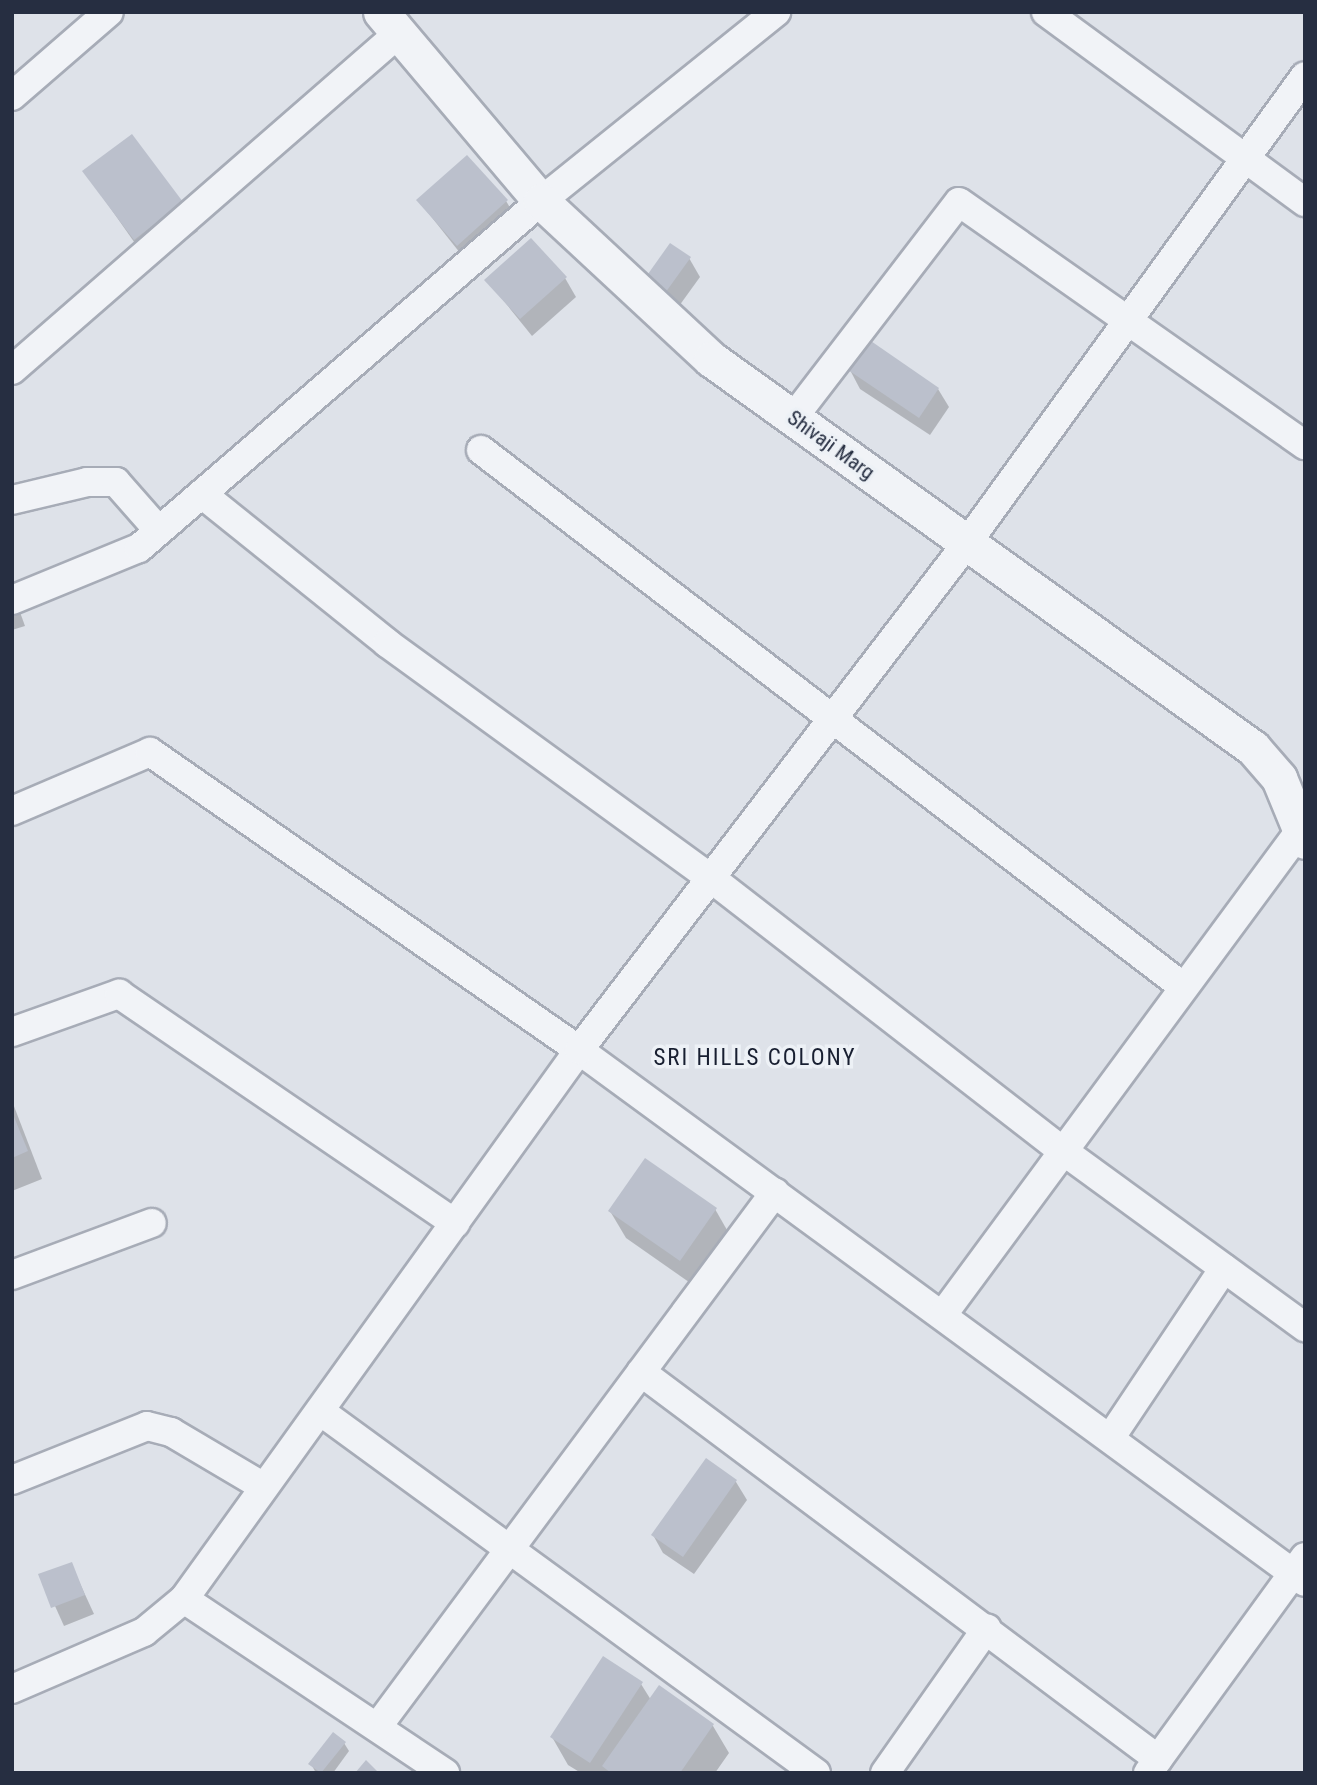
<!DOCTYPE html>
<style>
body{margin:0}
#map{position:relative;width:1317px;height:1785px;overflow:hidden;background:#dee2e9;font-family:"Roboto Condensed",sans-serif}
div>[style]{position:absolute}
.shadow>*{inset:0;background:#0003}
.building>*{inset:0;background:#bbc0cc}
.roads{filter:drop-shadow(2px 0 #a7acb7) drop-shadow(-2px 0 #a7acb7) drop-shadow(0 2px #a7acb7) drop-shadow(0 -2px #a7acb7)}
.minor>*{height:28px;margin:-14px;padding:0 14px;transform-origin:14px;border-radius:14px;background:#f1f3f7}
.tertiary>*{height:35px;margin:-17.5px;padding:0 17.5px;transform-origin:17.5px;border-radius:17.5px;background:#f1f3f7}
span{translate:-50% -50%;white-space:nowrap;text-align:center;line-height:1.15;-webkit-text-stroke:7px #edf1f6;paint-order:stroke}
.street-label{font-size:21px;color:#262e41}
.neighbourhood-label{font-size:23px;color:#181f31;letter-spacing:2px}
.frame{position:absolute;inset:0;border:14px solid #262e41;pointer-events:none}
</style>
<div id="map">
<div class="shadow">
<div style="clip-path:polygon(132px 136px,198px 231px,151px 266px,85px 172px)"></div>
<div style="clip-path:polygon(418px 200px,506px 201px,517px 219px,468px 263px)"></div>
<div style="clip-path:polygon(689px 258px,700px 277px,674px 313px,655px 300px)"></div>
<div style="clip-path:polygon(565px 278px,576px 297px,532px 336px,487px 280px)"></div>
<div style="clip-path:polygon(850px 370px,938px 389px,949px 407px,930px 435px,860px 389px)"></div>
<div style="clip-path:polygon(12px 590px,25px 626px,12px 630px)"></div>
<div style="clip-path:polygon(12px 1101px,42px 1179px,12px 1191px)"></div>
<div style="clip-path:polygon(715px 1209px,731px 1237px,696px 1287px,626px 1238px,610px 1211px)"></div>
<div style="clip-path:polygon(706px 1460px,736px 1482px,747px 1500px,694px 1574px,663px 1553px,653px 1535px)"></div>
<div style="clip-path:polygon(71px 1564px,94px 1614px,64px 1626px,41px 1575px)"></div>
<div style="clip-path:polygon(641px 1684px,651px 1700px,713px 1726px,729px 1753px,715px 1773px,581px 1773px,568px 1765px,552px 1737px)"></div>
<div style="clip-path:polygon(344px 1743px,349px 1751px,333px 1773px,316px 1773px,311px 1764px)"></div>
</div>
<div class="building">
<div style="clip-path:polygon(132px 134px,183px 202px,134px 240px,82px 171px)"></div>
<div style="clip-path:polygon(467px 155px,508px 200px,457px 246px,416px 200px)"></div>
<div style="clip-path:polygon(531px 238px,567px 277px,520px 319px,484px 280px)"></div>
<div style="clip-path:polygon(670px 243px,691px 257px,663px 296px,643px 281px)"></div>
<div style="clip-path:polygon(868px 339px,939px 388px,919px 418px,848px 370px)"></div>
<div style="clip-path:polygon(12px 1112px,28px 1151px,12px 1158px)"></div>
<div style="clip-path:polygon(645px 1158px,717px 1208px,680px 1261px,608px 1211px)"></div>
<div style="clip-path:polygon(706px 1458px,737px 1480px,683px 1557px,651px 1535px)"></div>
<div style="clip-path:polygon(72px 1562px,85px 1595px,51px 1608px,38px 1574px)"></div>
<div style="clip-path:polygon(603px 1656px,643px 1682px,590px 1763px,550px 1737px)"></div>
<div style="clip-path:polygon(659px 1685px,714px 1724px,680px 1773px,611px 1773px,602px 1766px)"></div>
<div style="clip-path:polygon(333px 1732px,346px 1742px,321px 1773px,308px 1764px)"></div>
<div style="clip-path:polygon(366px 1760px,379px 1773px,355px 1773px)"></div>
</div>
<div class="roads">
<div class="minor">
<div style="left:1046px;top:12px;width:321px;rotate:36.3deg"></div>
<div style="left:12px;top:96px;width:128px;rotate:-40.9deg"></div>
<div style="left:12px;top:370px;width:513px;rotate:-41.05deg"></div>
<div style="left:793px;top:418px;width:272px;rotate:-52.5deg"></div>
<div style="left:959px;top:202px;width:423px;rotate:35.1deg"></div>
<div style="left:481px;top:450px;width:882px;rotate:37.4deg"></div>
<div style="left:202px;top:494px;width:238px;rotate:38.8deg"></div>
<div style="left:387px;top:643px;width:402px;rotate:36deg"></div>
<div style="left:712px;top:879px;width:443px;rotate:37.8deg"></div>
<div style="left:1062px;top:1150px;width:301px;rotate:36.1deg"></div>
<div style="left:12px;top:500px;width:77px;rotate:-13.5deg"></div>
<div style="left:87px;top:482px;width:29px"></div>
<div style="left:116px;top:482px;width:65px;rotate:48.7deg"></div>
<div style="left:12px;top:600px;width:137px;rotate:-22.3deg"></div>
<div style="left:139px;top:548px;width:531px;rotate:-40.8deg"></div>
<div style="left:541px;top:201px;width:302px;rotate:-38.8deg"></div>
<div style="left:12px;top:811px;width:150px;rotate:-23.1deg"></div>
<div style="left:150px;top:752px;width:522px;rotate:34.79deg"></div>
<div style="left:579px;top:1050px;width:900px;rotate:36.23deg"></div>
<div style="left:12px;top:1032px;width:114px;rotate:-19.6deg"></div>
<div style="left:119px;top:994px;width:407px;rotate:34.3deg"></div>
<div style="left:12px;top:1275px;width:149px;rotate:-20.4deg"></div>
<div style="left:944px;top:1313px;width:598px;rotate:-53.57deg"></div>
<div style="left:641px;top:1372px;width:646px;rotate:36.82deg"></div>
<div style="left:320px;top:1411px;width:614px;rotate:36.12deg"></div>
<div style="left:1111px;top:1437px;width:203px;rotate:-56.2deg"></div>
<div style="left:12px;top:1480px;width:145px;rotate:-21.8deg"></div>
<div style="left:147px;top:1426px;width:25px;rotate:14deg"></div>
<div style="left:171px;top:1432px;width:108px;rotate:30.6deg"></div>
<div style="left:184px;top:1599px;width:314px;rotate:33.7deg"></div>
<div style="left:12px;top:1689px;width:144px;rotate:-23.4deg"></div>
<div style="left:144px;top:1632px;width:52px;rotate:-39.5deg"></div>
<div style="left:184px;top:1599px;width:676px;rotate:-54.27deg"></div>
<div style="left:579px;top:1050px;width:638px;rotate:-52.57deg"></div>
<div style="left:967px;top:543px;width:576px;rotate:-54.1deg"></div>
<div style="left:378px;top:1726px;width:665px;rotate:-53.37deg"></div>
<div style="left:885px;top:1773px;width:177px;rotate:-54.9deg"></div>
<div style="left:1148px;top:1773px;width:267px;rotate:-54deg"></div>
</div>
<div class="tertiary">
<div style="left:381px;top:12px;width:248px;rotate:49.8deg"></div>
<div style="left:541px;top:201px;width:232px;rotate:42.9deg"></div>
<div style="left:711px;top:359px;width:667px;rotate:35.67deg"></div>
<div style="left:1253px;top:748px;width:40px;rotate:49deg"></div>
<div style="left:1279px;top:778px;width:68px;rotate:67.6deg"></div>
</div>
</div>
<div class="street-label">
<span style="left:831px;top:445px;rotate:36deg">Shivaji Marg</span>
</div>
<div class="neighbourhood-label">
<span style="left:755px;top:1058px">SRI HILLS COLONY</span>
</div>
<div class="frame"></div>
</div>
